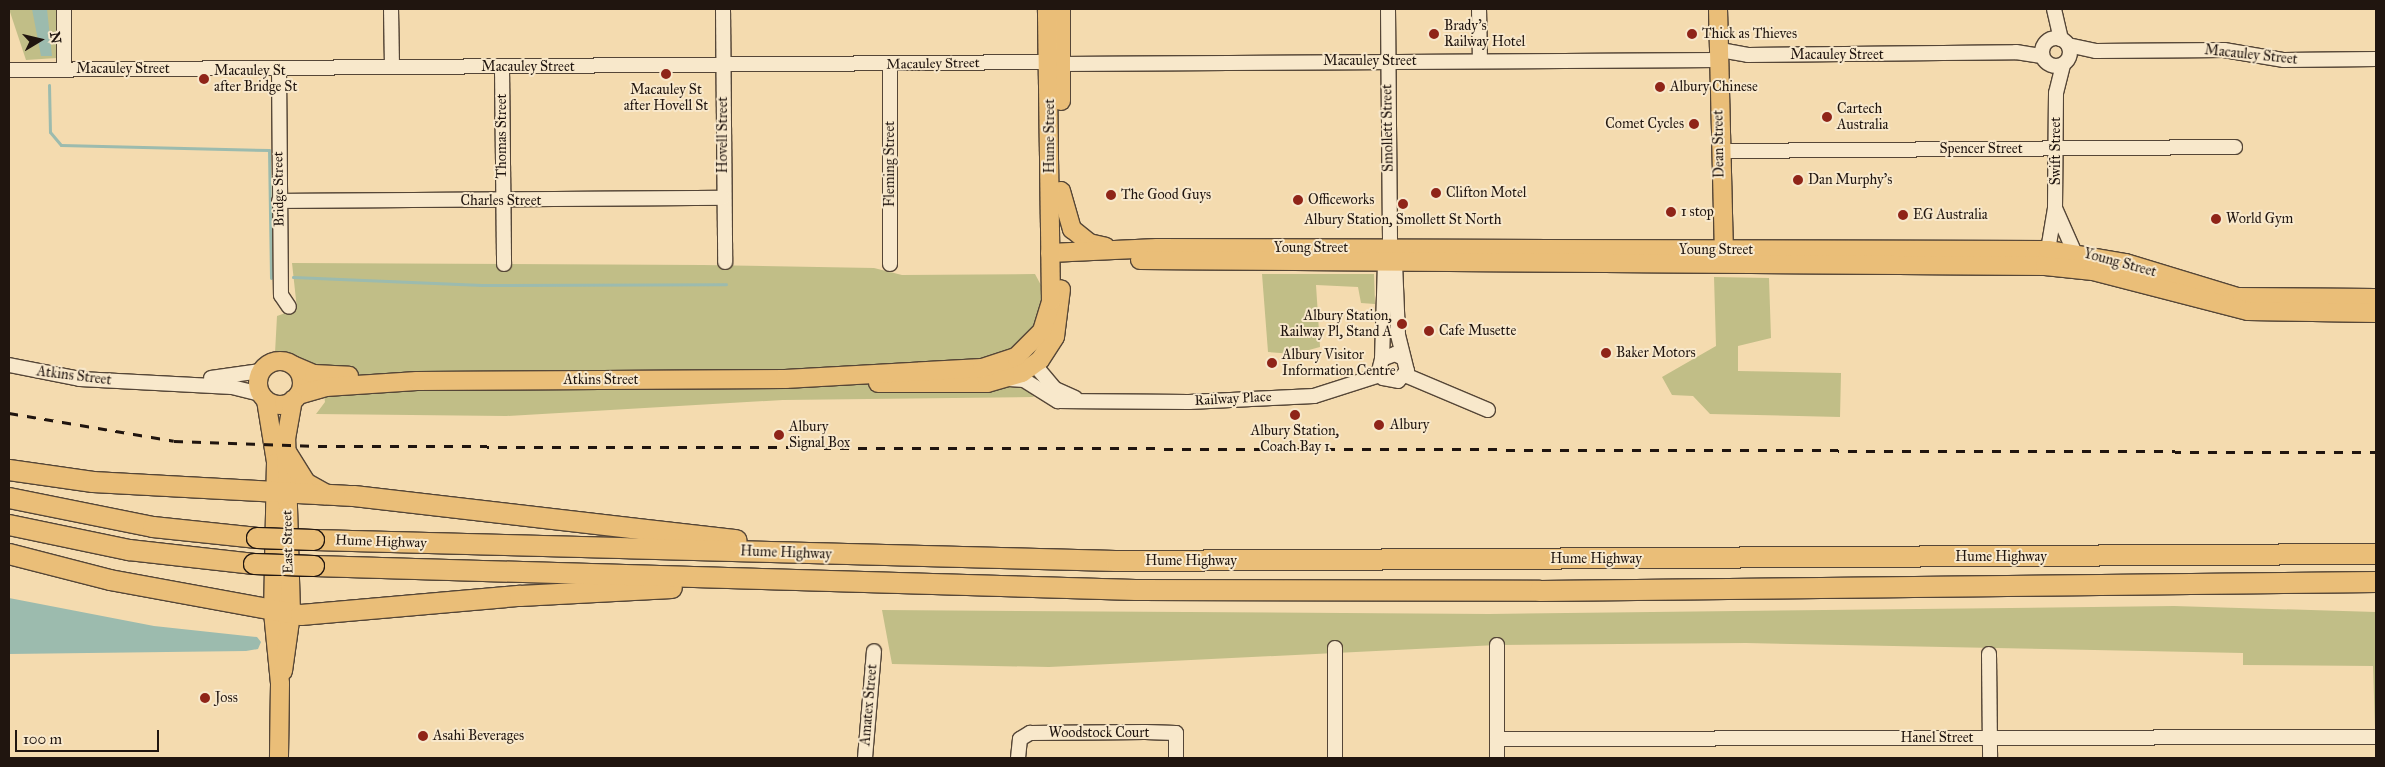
<!DOCTYPE html>
<style>
body{margin:0}
#map{position:relative;width:2385px;height:767px;overflow:hidden;background:#f4dbaf;font-family:"IM FELL Great Primer",serif}
div>[style]{position:absolute}
.green>*{inset:0;background:#c1be87}
.water>*{inset:0;background:#9cbbae}
.stream>*{height:3px;margin:-1.5px;padding:0 1.5px;transform-origin:1.5px;border-radius:1.5px;background:#9cbbae}
.roads{filter:drop-shadow(1px 0 #554637) drop-shadow(-1px 0 #554637) drop-shadow(0 1px #554637) drop-shadow(0 -1px #554637)}
.minor>*{height:14px;margin:-7px;padding:0 7px;transform-origin:7px;border-radius:7px;background:#f8e8cb}
.minor>.ring{margin:-7px;padding:0;box-sizing:content-box;background:none;border:14px solid #f8e8cb;border-radius:50%}
.major>*{height:18px;margin:-9px;padding:0 9px;transform-origin:9px;border-radius:9px;background:#eabe78}
.major>.ring{margin:-9px;padding:0;box-sizing:content-box;background:none;border:18px solid #eabe78;border-radius:50%}
.highway>*{height:20px;margin:-10px;padding:0 10px;transform-origin:10px;border-radius:10px;background:#eabe78}
.rail>*{height:3px;margin-top:-1.5px;transform-origin:0;background:repeating-linear-gradient(90deg,#20150f 0 9px,transparent 0 18px)}
.bridges{filter:drop-shadow(1px 0 #20150f) drop-shadow(-1px 0 #20150f) drop-shadow(0 1px #20150f) drop-shadow(0 -1px #20150f)}
.highway-bridge>*{height:20px;margin:-10px;padding:0 10px;transform-origin:10px;border-radius:10px;background:#eabe78}
.dots>*{width:14px;height:14px;translate:-50% -50%;box-sizing:border-box;border:2px solid #f8e8cb;border-radius:50%}
span{translate:-50% -50%;white-space:nowrap;text-align:center;line-height:1.15;-webkit-text-stroke:4px #f8e8cb;paint-order:stroke}
.poi-label{font-size:14px;color:#20150f}
.left{translate:0 -50%;text-align:left}
.right{translate:-100% -50%;text-align:right}
.street-label{font-size:14px;color:#20150f}
.frame{position:absolute;inset:0;border:10px solid #20150f;pointer-events:none}
.north{position:absolute;left:15px;top:15px;width:50px;height:50px;-webkit-text-stroke:4px #f8e8cb;paint-order:stroke;rotate:81deg;font-size:14px;font-weight:700;line-height:20px;text-align:center;color:#20150f}
.north::after{content:'';display:block;margin:auto;width:18px;height:22px;background:#20150f;clip-path:polygon(50% 0,100% 100%,50% 72%,0 100%)}
.scale{position:absolute;left:15px;top:730px;width:144px;height:22px;box-sizing:border-box;border:2px solid #20150f;border-top:0;padding-left:6px;font-size:15px;line-height:18px;white-space:nowrap;color:#20150f;-webkit-text-stroke:4px #f8e8cb;paint-order:stroke}
</style>
<div id="map">
<div class="green">
<div style="clip-path:polygon(9px 9px,57px 9px,57px 58px,26px 60px)"></div>
<div style="clip-path:polygon(292px 263px,703px 265px,874px 268px,902px 275px,1035px 274px,1043px 289px,1040px 317px,1023px 346px,1025px 385px,1034px 397px,783px 400px,506px 416px,316px 414px,325px 402px,320px 366px,290px 353px,275px 353px,277px 316px,297px 309px)"></div>
<div style="clip-path:polygon(1262px 274px,1374px 274px,1375px 304px,1361px 303px,1358px 287px,1316px 285px,1320px 347px,1294px 354px,1268px 352px)"></div>
<div style="clip-path:polygon(1714px 277px,1769px 278px,1771px 338px,1738px 346px,1738px 371px,1841px 373px,1840px 417px,1710px 414px,1693px 396px,1672px 395px,1662px 377px,1716px 346px)"></div>
<div style="clip-path:polygon(2174px 606px,2376px 612px,2376px 758px,2373px 666px,2243px 665px,2243px 653px,1746px 643px,1497px 645px,1049px 667px,892px 664px,882px 610px,1489px 614px)"></div>
</div>
<div class="water">
<div style="clip-path:polygon(32px 9px,47px 9px,52px 56px,41px 56px)"></div>
<div style="clip-path:polygon(9px 598px,154px 626px,257px 637px,261px 642px,258px 649px,246px 651px,9px 654px)"></div>
</div>
<div class="stream">
<div style="left:49px;top:85px;width:47px;rotate:88.8deg"></div>
<div style="left:50px;top:132px;width:17px;rotate:50deg"></div>
<div style="left:61px;top:145px;width:208px;rotate:1.4deg"></div>
<div style="left:269px;top:150px;width:128px;rotate:89.1deg"></div>
<div style="left:293px;top:277px;width:189px;rotate:2.4deg"></div>
<div style="left:482px;top:285px;width:244px;rotate:-0.2deg"></div>
</div>
<div class="roads">
<div class="minor">
<div style="left:64px;top:9px;width:61px;rotate:90deg"></div>
<div style="left:391px;top:9px;width:57px;rotate:89deg"></div>
<div style="left:723px;top:9px;width:253px;rotate:89.5deg"></div>
<div style="left:1388px;top:9px;width:239px;rotate:89.5deg"></div>
<div style="left:1479px;top:9px;width:51px;rotate:88.9deg"></div>
<div style="left:2054px;top:9px;width:31px;rotate:77deg"></div>
<div class="ring" style="left:2042px;top:38px;width:14px;height:14px"></div>
<div style="left:2068px;top:45px;width:29px;rotate:12deg"></div>
<div style="left:2096px;top:51px;width:128px;rotate:-0.4deg"></div>
<div style="left:2224px;top:50px;width:61px;rotate:9.5deg"></div>
<div style="left:2284px;top:60px;width:92px;rotate:-0.6deg"></div>
<div style="left:1726px;top:51px;width:22px;rotate:10deg"></div>
<div style="left:1748px;top:55px;width:268px;rotate:-0.6deg"></div>
<div style="left:2016px;top:52px;width:26px;rotate:9deg"></div>
<div style="left:1061px;top:64px;width:657px;rotate:-0.35deg"></div>
<div style="left:890px;top:65px;width:199px;rotate:90deg"></div>
<div style="left:2063px;top:65px;width:29px;rotate:104deg"></div>
<div style="left:2056px;top:93px;width:115px;rotate:90.5deg"></div>
<div style="left:2055px;top:208px;width:47px;rotate:66.2deg"></div>
<div style="left:502px;top:67px;width:197px;rotate:89.4deg"></div>
<div style="left:279px;top:69px;width:226px;rotate:89.5deg"></div>
<div style="left:281px;top:295px;width:14px;rotate:56deg"></div>
<div style="left:9px;top:70px;width:1039px;rotate:-0.44deg"></div>
<div style="left:1726px;top:151px;width:509px;rotate:-0.45deg"></div>
<div style="left:279px;top:201px;width:444px;rotate:-0.4deg"></div>
<div style="left:2048px;top:250px;width:43px;rotate:-80.5deg"></div>
<div style="left:1395px;top:263px;width:72px;rotate:87.6deg"></div>
<div style="left:1398px;top:335px;width:37px;rotate:76deg"></div>
<div style="left:1407px;top:371px;width:13px;rotate:132deg"></div>
<div style="left:1398px;top:381px;width:15px;rotate:-169deg"></div>
<div style="left:1383px;top:378px;width:8px;rotate:-120deg"></div>
<div style="left:1379px;top:371px;width:12px;rotate:-76deg"></div>
<div style="left:1382px;top:359px;width:14px;rotate:-21deg"></div>
<div style="left:1395px;top:354px;width:9px;rotate:27deg"></div>
<div style="left:1382px;top:359px;width:96px;rotate:-88.2deg"></div>
<div style="left:1034px;top:364px;width:33px;rotate:50deg"></div>
<div style="left:1055px;top:389px;width:22px;rotate:24deg"></div>
<div style="left:9px;top:365px;width:72px;rotate:11.2deg"></div>
<div style="left:80px;top:379px;width:152px;rotate:3deg"></div>
<div style="left:232px;top:387px;width:30px;rotate:14deg"></div>
<div style="left:1405px;top:375px;width:90px;rotate:22.9deg"></div>
<div style="left:211px;top:378px;width:50px;rotate:-8deg"></div>
<div style="left:1009px;top:379px;width:15px;rotate:4deg"></div>
<div style="left:1024px;top:380px;width:40px;rotate:32deg"></div>
<div style="left:1058px;top:401px;width:131px;rotate:0.4deg"></div>
<div style="left:1189px;top:402px;width:125px;rotate:-2.7deg"></div>
<div style="left:1314px;top:396px;width:69px;rotate:-17.7deg"></div>
<div style="left:1497px;top:645px;width:113px;rotate:90deg"></div>
<div style="left:1335px;top:648px;width:110px;rotate:90deg"></div>
<div style="left:1989px;top:654px;width:104px;rotate:89.4deg"></div>
<div style="left:1497px;top:739px;width:879px;rotate:-0.13deg"></div>
<div style="left:865px;top:758px;width:107px;rotate:-85.2deg"></div>
<div style="left:1018px;top:758px;width:19px;rotate:-84deg"></div>
<div style="left:1020px;top:739px;width:12px;rotate:-31deg"></div>
<div style="left:1030px;top:733px;width:115px;rotate:-0.5deg"></div>
<div style="left:1145px;top:732px;width:31px;rotate:2deg"></div>
<div style="left:1176px;top:733px;width:25px;rotate:90deg"></div>
</div>
<div class="major">
<div style="left:1718px;top:9px;width:252px;rotate:88.6deg"></div>
<div style="left:1061px;top:101px;width:92px;rotate:-90deg"></div>
<div style="left:1061px;top:191px;width:40px;rotate:74deg"></div>
<div style="left:1072px;top:229px;width:22px;rotate:39deg"></div>
<div style="left:1089px;top:243px;width:17px;rotate:13deg"></div>
<div style="left:1050px;top:253px;width:107px;rotate:-2.7deg"></div>
<div style="left:1157px;top:248px;width:891px;rotate:0.13deg"></div>
<div style="left:2048px;top:250px;width:79px;rotate:9.5deg"></div>
<div style="left:2126px;top:263px;width:116px;rotate:17deg"></div>
<div style="left:2237px;top:297px;width:139px;rotate:0.4deg"></div>
<div style="left:1140px;top:260px;width:905px;rotate:0.38deg"></div>
<div style="left:2045px;top:266px;width:48px;rotate:5.9deg"></div>
<div style="left:2093px;top:271px;width:160px;rotate:14.5deg"></div>
<div style="left:2248px;top:311px;width:128px;rotate:0.9deg"></div>
<div class="ring" style="left:258px;top:361px;width:26px;height:26px"></div>
<div style="left:295px;top:366px;width:21px;rotate:23deg"></div>
<div style="left:314px;top:374px;width:35px;rotate:3deg"></div>
<div style="left:878px;top:383px;width:109px"></div>
<div style="left:987px;top:383px;width:36px;rotate:-16deg"></div>
<div style="left:1022px;top:373px;width:22px;rotate:-36deg"></div>
<div style="left:1040px;top:360px;width:27px;rotate:-57deg"></div>
<div style="left:1055px;top:337px;width:48px;rotate:-82.9deg"></div>
<div style="left:298px;top:395px;width:29px;rotate:-16deg"></div>
<div style="left:326px;top:387px;width:91px;rotate:-3.8deg"></div>
<div style="left:417px;top:381px;width:368px;rotate:-0.3deg"></div>
<div style="left:785px;top:379px;width:197px;rotate:-3.2deg"></div>
<div style="left:982px;top:368px;width:36px;rotate:-18deg"></div>
<div style="left:1016px;top:357px;width:37px;rotate:-45deg"></div>
<div style="left:1042px;top:331px;width:31px;rotate:-73deg"></div>
<div style="left:1051px;top:301px;width:292px;rotate:-90.8deg"></div>
<div style="left:266px;top:400px;width:63px;rotate:80.8deg"></div>
<div style="left:276px;top:462px;width:150px;rotate:91.1deg"></div>
<div style="left:273px;top:612px;width:72px;rotate:84.4deg"></div>
<div style="left:280px;top:684px;width:74px;rotate:90.8deg"></div>
<div style="left:283px;top:671px;width:58px;rotate:-82deg"></div>
<div style="left:291px;top:614px;width:175px;rotate:-91.6deg"></div>
<div style="left:286px;top:439px;width:40px;rotate:-80deg"></div>
</div>
<div class="highway">
<div style="left:286px;top:452px;width:36px;rotate:58deg"></div>
<div style="left:305px;top:483px;width:23px;rotate:29deg"></div>
<div style="left:9px;top:470px;width:85px;rotate:8.1deg"></div>
<div style="left:93px;top:482px;width:261px;rotate:3.1deg"></div>
<div style="left:354px;top:496px;width:385px;rotate:6.6deg"></div>
<div style="left:9px;top:498px;width:147px;rotate:11.4deg"></div>
<div style="left:153px;top:527px;width:105px;rotate:6deg"></div>
<div style="left:9px;top:525px;width:123px;rotate:11.8deg"></div>
<div style="left:129px;top:550px;width:126px;rotate:6.4deg"></div>
<div style="left:314px;top:540px;width:802px;rotate:1.5deg"></div>
<div style="left:1116px;top:561px;width:1260px;rotate:-0.32deg"></div>
<div style="left:9px;top:554px;width:104px;rotate:14.4deg"></div>
<div style="left:110px;top:580px;width:194px;rotate:10.4deg"></div>
<div style="left:301px;top:615px;width:220px;rotate:-5deg"></div>
<div style="left:520px;top:596px;width:152px;rotate:-3deg"></div>
<div style="left:314px;top:566px;width:822px;rotate:1.67deg"></div>
<div style="left:1136px;top:590px;width:404px;rotate:0.1deg"></div>
<div style="left:1540px;top:591px;width:836px;rotate:-0.62deg"></div>
</div>
</div>
<div class="rail">
<div style="left:9px;top:413px;width:167px;rotate:9.6deg"></div>
<div style="left:174px;top:441px;width:144px;rotate:2deg"></div>
<div style="left:318px;top:446px;width:2058px;rotate:0.17deg"></div>
</div>
<div class="bridges">
<div class="highway-bridge">
<div style="left:257px;top:538px;width:57px;rotate:2deg"></div>
<div style="left:254px;top:564px;width:60px;rotate:1.9deg"></div>
</div>
</div>
<div class="dots">
<div style="left:1434px;top:34px;background:#8f2418"></div>
<div style="left:1692px;top:34px;background:#8f2418"></div>
<div style="left:666px;top:74px;background:#8f2418"></div>
<div style="left:204px;top:79px;background:#8f2418"></div>
<div style="left:1660px;top:87px;background:#8f2418"></div>
<div style="left:1827px;top:117px;background:#8f2418"></div>
<div style="left:1694px;top:124px;background:#8f2418"></div>
<div style="left:1798px;top:180px;background:#8f2418"></div>
<div style="left:1436px;top:193px;background:#8f2418"></div>
<div style="left:1111px;top:195px;background:#8f2418"></div>
<div style="left:1298px;top:200px;background:#8f2418"></div>
<div style="left:1403px;top:204px;background:#8f2418"></div>
<div style="left:1671px;top:212px;background:#8f2418"></div>
<div style="left:1903px;top:215px;background:#8f2418"></div>
<div style="left:2216px;top:219px;background:#8f2418"></div>
<div style="left:1402px;top:324px;background:#8f2418"></div>
<div style="left:1429px;top:331px;background:#8f2418"></div>
<div style="left:1606px;top:353px;background:#8f2418"></div>
<div style="left:1272px;top:363px;background:#8f2418"></div>
<div style="left:1295px;top:415px;background:#8f2418"></div>
<div style="left:1379px;top:425px;background:#8f2418"></div>
<div style="left:779px;top:435px;background:#8f2418"></div>
<div style="left:205px;top:698px;background:#8f2418"></div>
<div style="left:423px;top:736px;background:#8f2418"></div>
</div>
<div class="poi-label">
<span class="left" style="left:1444px;top:34px">Brady's<br>Railway Hotel</span>
<span class="left" style="left:1702px;top:34px">Thick as Thieves</span>
<span class="left" style="left:214px;top:79px">Macauley St<br>after Bridge St</span>
<span class="left" style="left:1670px;top:87px">Albury Chinese</span>
<span style="left:666px;top:98px">Macauley St<br>after Hovell St</span>
<span class="left" style="left:1837px;top:117px">Cartech<br>Australia</span>
<span class="right" style="left:1684px;top:124px">Comet Cycles</span>
<span class="left" style="left:1808px;top:180px">Dan Murphy's</span>
<span class="left" style="left:1446px;top:193px">Clifton Motel</span>
<span class="left" style="left:1121px;top:195px">The Good Guys</span>
<span class="left" style="left:1308px;top:200px">Officeworks</span>
<span class="left" style="left:1681px;top:212px">1 stop</span>
<span class="left" style="left:1913px;top:215px">EG Australia</span>
<span class="left" style="left:2226px;top:219px">World Gym</span>
<span style="left:1403px;top:220px">Albury Station, Smollett St North</span>
<span class="right" style="left:1392px;top:324px">Albury Station,<br>Railway Pl, Stand A</span>
<span class="left" style="left:1439px;top:331px">Cafe Musette</span>
<span class="left" style="left:1616px;top:353px">Baker Motors</span>
<span class="left" style="left:1282px;top:363px">Albury Visitor<br>Information Centre</span>
<span class="left" style="left:1390px;top:425px">Albury</span>
<span class="left" style="left:789px;top:435px">Albury<br>Signal Box</span>
<span style="left:1295px;top:439px">Albury Station,<br>Coach Bay 1</span>
<span class="left" style="left:215px;top:698px">Joss</span>
<span class="left" style="left:433px;top:736px">Asahi Beverages</span>
</div>
<div class="street-label">
<span style="left:1837px;top:55px">Macauley Street</span>
<span style="left:2251px;top:55px;rotate:6deg">Macauley Street</span>
<span style="left:1370px;top:61px">Macauley Street</span>
<span style="left:933px;top:64px;rotate:-1deg">Macauley Street</span>
<span style="left:528px;top:67px">Macauley Street</span>
<span style="left:123px;top:69px">Macauley Street</span>
<span style="left:1388px;top:128px;rotate:-91deg">Smollett Street</span>
<span style="left:723px;top:135px;rotate:-90deg">Hovell Street</span>
<span style="left:502px;top:136px;rotate:-90deg">Thomas Street</span>
<span style="left:1050px;top:136px;rotate:-90deg">Hume Street</span>
<span style="left:1719px;top:144px;rotate:-91deg">Dean Street</span>
<span style="left:1981px;top:149px">Spencer Street</span>
<span style="left:2056px;top:151px;rotate:-90deg">Swift Street</span>
<span style="left:890px;top:164px;rotate:-90deg">Fleming Street</span>
<span style="left:279px;top:189px;rotate:-91deg">Bridge Street</span>
<span style="left:501px;top:201px">Charles Street</span>
<span style="left:1311px;top:248px">Young Street</span>
<span style="left:1716px;top:250px">Young Street</span>
<span style="left:2120px;top:263px;rotate:15deg">Young Street</span>
<span style="left:74px;top:376px;rotate:7deg">Atkins Street</span>
<span style="left:601px;top:380px">Atkins Street</span>
<span style="left:1233px;top:399px;rotate:-3deg">Railway Place</span>
<span style="left:288px;top:542px;rotate:-91deg">East Street</span>
<span style="left:381px;top:542px;rotate:2deg">Hume Highway</span>
<span style="left:786px;top:553px;rotate:2deg">Hume Highway</span>
<span style="left:2001px;top:557px">Hume Highway</span>
<span style="left:1596px;top:559px">Hume Highway</span>
<span style="left:1191px;top:561px">Hume Highway</span>
<span style="left:869px;top:705px;rotate:-85deg">Amatex Street</span>
<span style="left:1099px;top:733px">Woodstock Court</span>
<span style="left:1937px;top:738px">Hanel Street</span>
</div>
<div class="frame"></div>
<div class="north">N</div>
<div class="scale">100 m</div>
</div>
